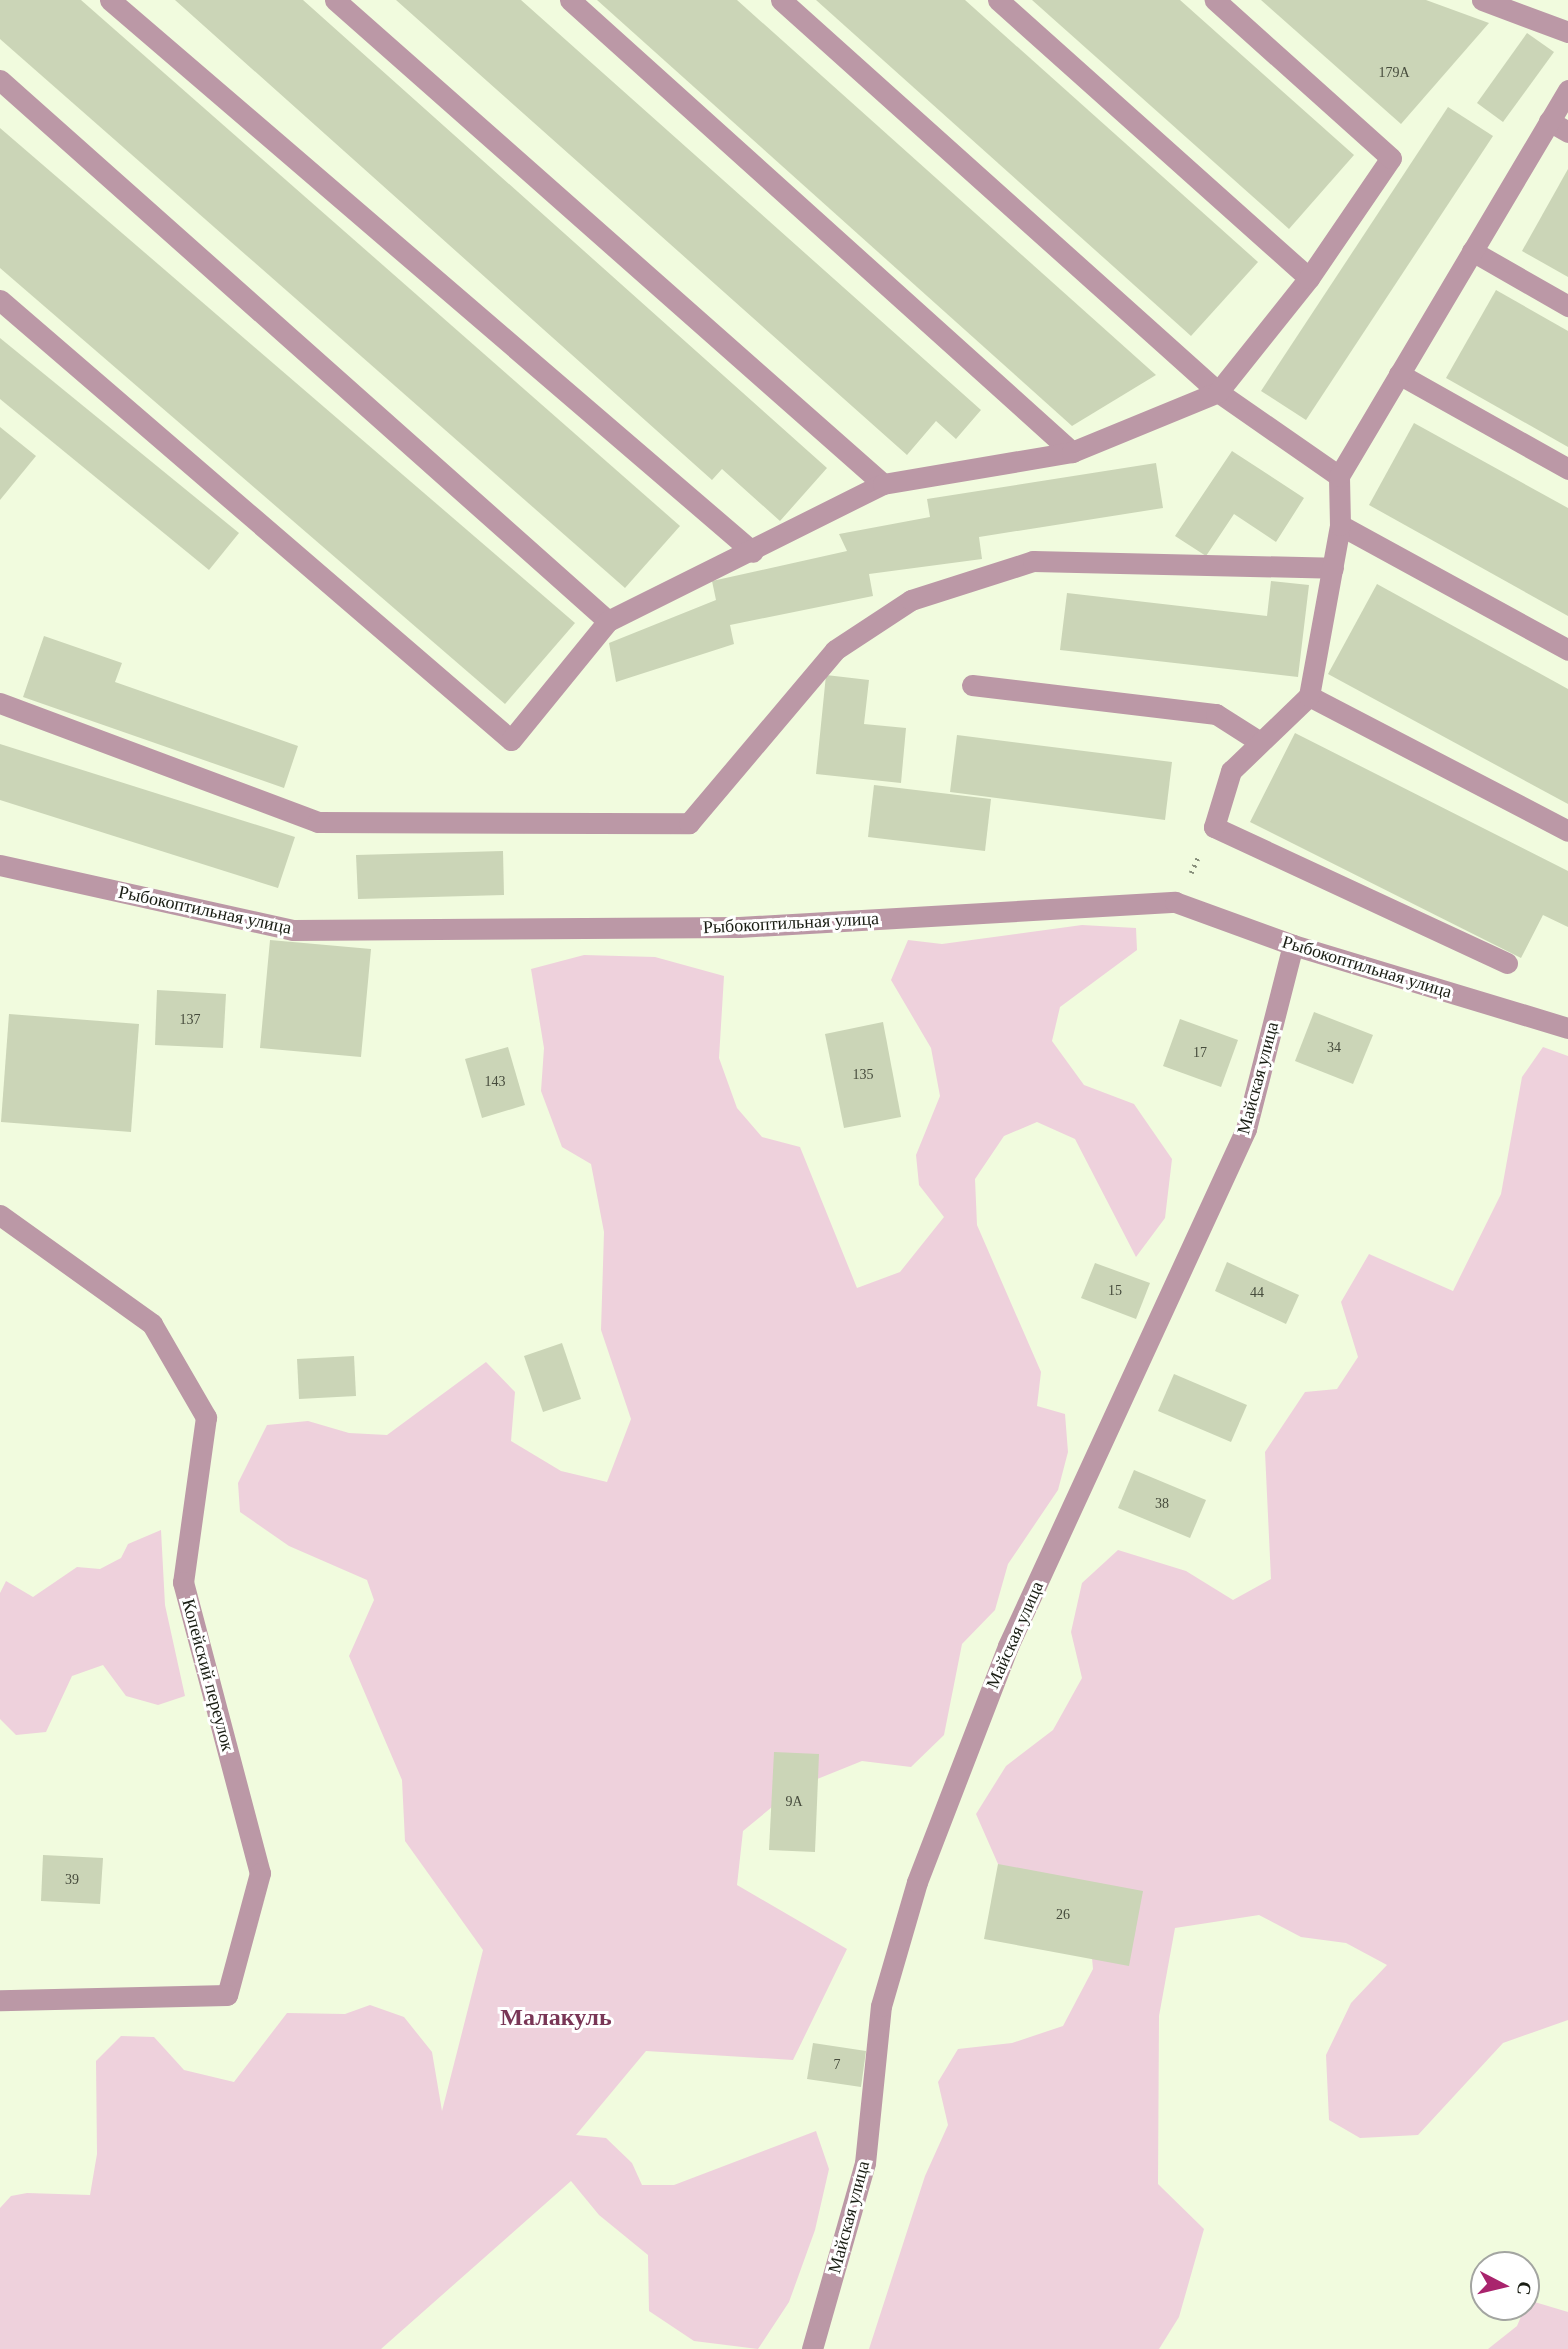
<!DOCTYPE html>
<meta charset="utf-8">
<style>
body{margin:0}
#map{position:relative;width:1568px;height:2349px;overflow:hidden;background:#f1fbde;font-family:"Times New Roman",serif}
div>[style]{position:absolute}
.green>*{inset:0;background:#eed1dc}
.building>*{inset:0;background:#cbd5b7}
.path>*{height:4.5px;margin-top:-2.25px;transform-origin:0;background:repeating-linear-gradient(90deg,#888f7b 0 2px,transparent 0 7px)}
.lane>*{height:21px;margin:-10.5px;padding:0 10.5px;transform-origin:10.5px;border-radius:10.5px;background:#bb98a6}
.street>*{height:21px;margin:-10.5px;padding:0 10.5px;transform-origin:10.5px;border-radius:10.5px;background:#bb98a6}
span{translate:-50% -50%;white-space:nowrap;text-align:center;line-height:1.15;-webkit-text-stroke:6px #fff;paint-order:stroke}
.number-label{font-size:14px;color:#464b3c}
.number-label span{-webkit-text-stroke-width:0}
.street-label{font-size:18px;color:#191d13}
.district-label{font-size:24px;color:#793656;font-weight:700}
.north{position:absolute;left:1470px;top:2251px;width:70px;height:70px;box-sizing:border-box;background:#fff;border:2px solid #a3a5a1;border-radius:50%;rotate:97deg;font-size:19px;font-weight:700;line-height:28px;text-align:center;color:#191d13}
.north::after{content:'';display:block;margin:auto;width:24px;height:32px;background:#a9246d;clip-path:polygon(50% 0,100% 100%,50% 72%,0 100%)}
</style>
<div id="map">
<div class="green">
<div style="clip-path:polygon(1082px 925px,1136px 928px,1137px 950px,1060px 1007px,1052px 1041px,1084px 1085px,1134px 1104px,1172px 1159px,1165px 1218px,1136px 1257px,1075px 1139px,1037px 1122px,1004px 1136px,975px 1179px,977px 1225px,1041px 1372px,1037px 1406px,1065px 1414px,1068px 1452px,1058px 1490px,1008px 1564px,995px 1610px,962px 1644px,944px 1735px,911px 1767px,862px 1761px,795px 1788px,743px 1831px,737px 1885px,847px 1949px,793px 2060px,646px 2051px,576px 2135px,606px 2138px,632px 2163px,642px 2185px,674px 2185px,816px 2131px,829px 2169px,815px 2230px,789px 2302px,758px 2349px,694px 2341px,649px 2311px,648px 2255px,599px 2215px,571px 2181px,381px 2349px,0 2349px,0 2208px,11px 2196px,27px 2193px,90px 2195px,97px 2154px,96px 2061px,121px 2036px,154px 2037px,184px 2070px,234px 2082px,287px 2013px,345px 2014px,370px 2005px,404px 2017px,432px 2052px,442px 2111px,483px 1950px,405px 1841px,402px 1780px,349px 1656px,374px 1600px,367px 1580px,289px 1546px,240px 1512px,238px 1483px,267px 1425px,308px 1421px,349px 1433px,387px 1435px,486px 1362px,515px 1392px,511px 1441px,561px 1471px,607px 1482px,631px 1419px,601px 1330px,604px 1232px,591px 1164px,562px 1147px,541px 1091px,544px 1048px,531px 969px,584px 955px,655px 957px,724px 976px,719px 1058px,737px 1108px,762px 1137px,800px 1147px,857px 1288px,900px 1272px,944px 1217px,919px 1185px,916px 1155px,940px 1096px,931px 1048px,891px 980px,908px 940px,942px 944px)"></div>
<div style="clip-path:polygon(1543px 1047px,1568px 1056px,1568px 2020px,1503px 2043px,1418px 2135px,1360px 2138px,1329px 2120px,1326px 2055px,1351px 2003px,1387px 1965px,1346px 1943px,1301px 1937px,1259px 1915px,1175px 1928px,1159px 2016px,1158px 2184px,1204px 2229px,1179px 2317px,1159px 2349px,869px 2349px,925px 2176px,948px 2125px,938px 2082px,958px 2049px,1012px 2043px,1063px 2026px,1093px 1969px,1088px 1913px,998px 1864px,976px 1814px,1006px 1766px,1053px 1730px,1082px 1678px,1071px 1632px,1082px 1583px,1118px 1550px,1186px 1571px,1233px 1600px,1271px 1579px,1265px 1452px,1305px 1392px,1337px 1389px,1358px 1357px,1341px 1302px,1369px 1254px,1453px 1291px,1501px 1194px,1522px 1077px)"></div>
<div style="clip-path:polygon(161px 1530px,165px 1605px,185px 1696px,158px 1705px,126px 1696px,103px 1665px,72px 1676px,46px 1732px,16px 1735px,0 1719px,0 1593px,6px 1581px,33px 1597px,77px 1567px,100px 1569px,121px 1558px,128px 1544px)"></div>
<div style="clip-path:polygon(1528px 2300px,1568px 2312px,1568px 2349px,1488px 2349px,1517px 2326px)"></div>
</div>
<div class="building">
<div style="clip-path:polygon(0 0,81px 0,680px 526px,625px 588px,0 39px)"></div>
<div style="clip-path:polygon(175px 0,303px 0,827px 468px,780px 521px,722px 469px,712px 480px)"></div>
<div style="clip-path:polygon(396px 0,521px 0,981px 410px,956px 439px,936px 421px,907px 455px)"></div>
<div style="clip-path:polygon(597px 0,737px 0,1156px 375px,1072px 426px)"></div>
<div style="clip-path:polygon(816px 0,965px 0,1258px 262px,1191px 336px)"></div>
<div style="clip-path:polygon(1032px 0,1180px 0,1354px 155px,1289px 229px)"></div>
<div style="clip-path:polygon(1261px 0,1426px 0,1489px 23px,1401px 124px)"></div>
<div style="clip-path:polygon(1527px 33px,1554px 52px,1503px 122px,1477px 103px)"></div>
<div style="clip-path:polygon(1448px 107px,1493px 136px,1306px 420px,1261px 391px)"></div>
<div style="clip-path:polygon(0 128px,575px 623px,505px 704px,0 268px)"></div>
<div style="clip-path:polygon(1568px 169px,1568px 277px,1522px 251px)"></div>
<div style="clip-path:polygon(1496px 290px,1568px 331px,1568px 447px,1446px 378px)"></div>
<div style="clip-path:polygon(0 338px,239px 533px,209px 570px,0 399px)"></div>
<div style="clip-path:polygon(1414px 423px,1568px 508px,1568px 616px,1369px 505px)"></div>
<div style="clip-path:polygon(0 427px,36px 456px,0 500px)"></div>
<div style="clip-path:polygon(1232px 451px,1304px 498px,1276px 542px,1234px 514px,1206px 556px,1175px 536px)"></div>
<div style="clip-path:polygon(1156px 463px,1163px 508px,979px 537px,982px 559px,869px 574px,873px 596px,730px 625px,734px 644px,616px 682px,609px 643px,716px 600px,712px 581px,847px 551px,839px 534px,930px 517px,927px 499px)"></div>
<div style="clip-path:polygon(1271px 581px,1309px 585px,1298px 677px,1060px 650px,1067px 593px,1267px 616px)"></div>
<div style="clip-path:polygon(1377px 584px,1568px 689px,1568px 804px,1328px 674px)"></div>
<div style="clip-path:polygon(44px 636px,122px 663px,115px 682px,298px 746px,284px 788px,23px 697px)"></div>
<div style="clip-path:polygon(826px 675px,869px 680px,864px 724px,906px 728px,901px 783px,816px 774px)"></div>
<div style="clip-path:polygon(1295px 733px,1568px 871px,1568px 927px,1543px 915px,1521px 958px,1250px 822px)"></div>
<div style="clip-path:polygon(957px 735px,1172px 762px,1165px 820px,950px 792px)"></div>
<div style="clip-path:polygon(0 744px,295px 837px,278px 888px,0 800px)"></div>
<div style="clip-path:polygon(874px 785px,991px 799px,985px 851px,868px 837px)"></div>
<div style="clip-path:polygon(503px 851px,504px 895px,358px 899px,356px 855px)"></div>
<div style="clip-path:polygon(270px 940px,371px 949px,361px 1057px,260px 1048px)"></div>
<div style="clip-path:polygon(157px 990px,226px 994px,223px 1048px,155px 1045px)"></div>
<div style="clip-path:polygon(1314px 1012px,1373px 1035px,1353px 1084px,1295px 1061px)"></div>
<div style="clip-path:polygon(9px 1014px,139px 1024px,131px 1132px,1px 1122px)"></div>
<div style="clip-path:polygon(1180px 1019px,1238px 1040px,1221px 1087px,1163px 1066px)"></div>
<div style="clip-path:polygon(883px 1022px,901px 1117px,844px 1128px,825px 1034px)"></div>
<div style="clip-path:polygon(508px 1047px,525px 1105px,482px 1118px,465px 1059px)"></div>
<div style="clip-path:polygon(1227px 1262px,1299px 1295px,1286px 1324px,1215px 1291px)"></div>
<div style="clip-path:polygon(1095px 1263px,1150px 1283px,1136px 1319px,1081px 1298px)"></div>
<div style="clip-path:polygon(562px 1343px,581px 1399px,543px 1412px,524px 1356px)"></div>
<div style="clip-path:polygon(354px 1356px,356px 1396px,299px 1399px,297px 1359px)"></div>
<div style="clip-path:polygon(1174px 1374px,1247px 1405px,1231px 1442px,1158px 1411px)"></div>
<div style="clip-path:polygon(1134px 1470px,1206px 1500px,1190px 1538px,1118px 1508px)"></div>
<div style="clip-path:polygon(774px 1752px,819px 1754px,815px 1852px,769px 1850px)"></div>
<div style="clip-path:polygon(43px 1855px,103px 1858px,100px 1904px,41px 1901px)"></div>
<div style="clip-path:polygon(998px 1864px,1143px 1891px,1129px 1966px,984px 1939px)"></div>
<div style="clip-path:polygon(813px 2043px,866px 2051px,861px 2087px,807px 2079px)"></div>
</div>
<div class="path">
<div style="left:1191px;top:873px;width:20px;rotate:-66deg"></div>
</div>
<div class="lane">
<div style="left:110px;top:0;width:847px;rotate:40.65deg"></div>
<div style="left:335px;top:0;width:731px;rotate:41.45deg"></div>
<div style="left:570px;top:0;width:676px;rotate:42deg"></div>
<div style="left:781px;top:0;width:587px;rotate:41.89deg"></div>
<div style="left:1218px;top:392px;width:147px;rotate:34.8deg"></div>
<div style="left:998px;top:0;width:417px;rotate:41.8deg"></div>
<div style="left:1482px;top:0;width:92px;rotate:20.4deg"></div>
<div style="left:0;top:80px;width:814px;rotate:41.66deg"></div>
<div style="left:1549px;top:121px;width:22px;rotate:30deg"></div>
<div style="left:1472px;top:251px;width:111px;rotate:29.8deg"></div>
<div style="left:0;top:300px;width:674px;rotate:40.73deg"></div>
<div style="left:511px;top:740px;width:154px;rotate:-50.8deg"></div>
<div style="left:608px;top:621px;width:307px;rotate:-26.5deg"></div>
<div style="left:883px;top:484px;width:192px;rotate:-9.6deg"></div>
<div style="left:1072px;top:452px;width:158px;rotate:-22.3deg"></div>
<div style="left:1218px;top:392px;width:146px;rotate:-51.4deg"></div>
<div style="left:1309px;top:278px;width:145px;rotate:-55.7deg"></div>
<div style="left:1391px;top:158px;width:237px;rotate:-138.1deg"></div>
<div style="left:1399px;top:374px;width:194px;rotate:29.3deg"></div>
<div style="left:1340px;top:525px;width:260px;rotate:28.7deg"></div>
<div style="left:972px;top:685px;width:246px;rotate:6.8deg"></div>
<div style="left:1216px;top:714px;width:52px;rotate:32.5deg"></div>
<div style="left:1309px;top:696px;width:292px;rotate:27.5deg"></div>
<div style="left:0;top:703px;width:340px;rotate:20.5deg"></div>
<div style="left:318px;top:822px;width:371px;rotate:0.2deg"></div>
<div style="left:689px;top:823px;width:226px;rotate:-49.8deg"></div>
<div style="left:835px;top:650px;width:91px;rotate:-33.3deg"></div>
<div style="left:911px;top:600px;width:128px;rotate:-17.7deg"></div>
<div style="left:1033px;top:561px;width:300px;rotate:1.3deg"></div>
<div style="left:1507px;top:963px;width:323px;rotate:-155.1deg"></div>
<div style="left:1214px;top:827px;width:59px;rotate:-73.1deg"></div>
<div style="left:1231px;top:771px;width:108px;rotate:-43.9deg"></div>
<div style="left:1309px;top:696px;width:174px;rotate:-79.7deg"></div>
<div style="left:1340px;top:525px;width:49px;rotate:-91.2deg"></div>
<div style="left:1339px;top:476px;width:449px;rotate:-59.3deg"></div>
</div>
<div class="street">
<div style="left:0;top:865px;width:300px;rotate:12.5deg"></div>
<div style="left:293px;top:930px;width:446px;rotate:-0.4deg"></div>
<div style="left:739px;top:927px;width:437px;rotate:-3.3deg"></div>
<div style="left:1175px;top:902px;width:126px;rotate:20deg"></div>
<div style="left:1293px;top:945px;width:287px;rotate:16.8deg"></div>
<div style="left:0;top:1215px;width:187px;rotate:35.6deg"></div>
<div style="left:152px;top:1324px;width:108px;rotate:59.9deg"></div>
<div style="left:206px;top:1417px;width:167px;rotate:97.9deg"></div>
<div style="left:183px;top:1582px;width:301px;rotate:75.2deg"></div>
<div style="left:260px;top:1873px;width:126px;rotate:105.1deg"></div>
<div style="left:227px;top:1995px;width:227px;rotate:178.7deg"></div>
<div style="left:812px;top:2349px;width:193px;rotate:-74.1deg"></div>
<div style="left:865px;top:2163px;width:158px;rotate:-84.2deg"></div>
<div style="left:881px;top:2006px;width:129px;rotate:-73.8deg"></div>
<div style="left:917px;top:1882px;width:253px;rotate:-68.9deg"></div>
<div style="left:1008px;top:1646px;width:569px;rotate:-65.28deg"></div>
<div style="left:1246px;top:1129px;width:190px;rotate:-75.7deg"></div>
</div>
<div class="number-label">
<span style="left:1394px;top:73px">179А</span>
<span style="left:190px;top:1020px">137</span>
<span style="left:1334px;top:1048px">34</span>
<span style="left:1200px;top:1053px">17</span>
<span style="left:863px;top:1075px">135</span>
<span style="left:495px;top:1082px">143</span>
<span style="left:1115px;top:1291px">15</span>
<span style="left:1257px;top:1293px">44</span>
<span style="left:1162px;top:1504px">38</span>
<span style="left:794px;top:1802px">9А</span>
<span style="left:72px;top:1880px">39</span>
<span style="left:1063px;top:1915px">26</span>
<span style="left:837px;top:2065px">7</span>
</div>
<div class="street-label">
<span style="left:205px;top:910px;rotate:12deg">Рыбокоптильная улица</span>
<span style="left:791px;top:923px;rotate:-3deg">Рыбокоптильная улица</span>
<span style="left:1367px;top:967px;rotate:17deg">Рыбокоптильная улица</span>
<span style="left:1258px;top:1078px;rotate:-75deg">Майская улица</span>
<span style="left:1015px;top:1635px;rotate:-66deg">Майская улица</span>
<span style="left:208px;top:1675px;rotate:75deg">Копейский переулок</span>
<span style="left:849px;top:2217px;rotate:-75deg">Майская улица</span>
</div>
<div class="district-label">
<span style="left:556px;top:2018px">Малакуль</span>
</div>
<div class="north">С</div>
</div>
